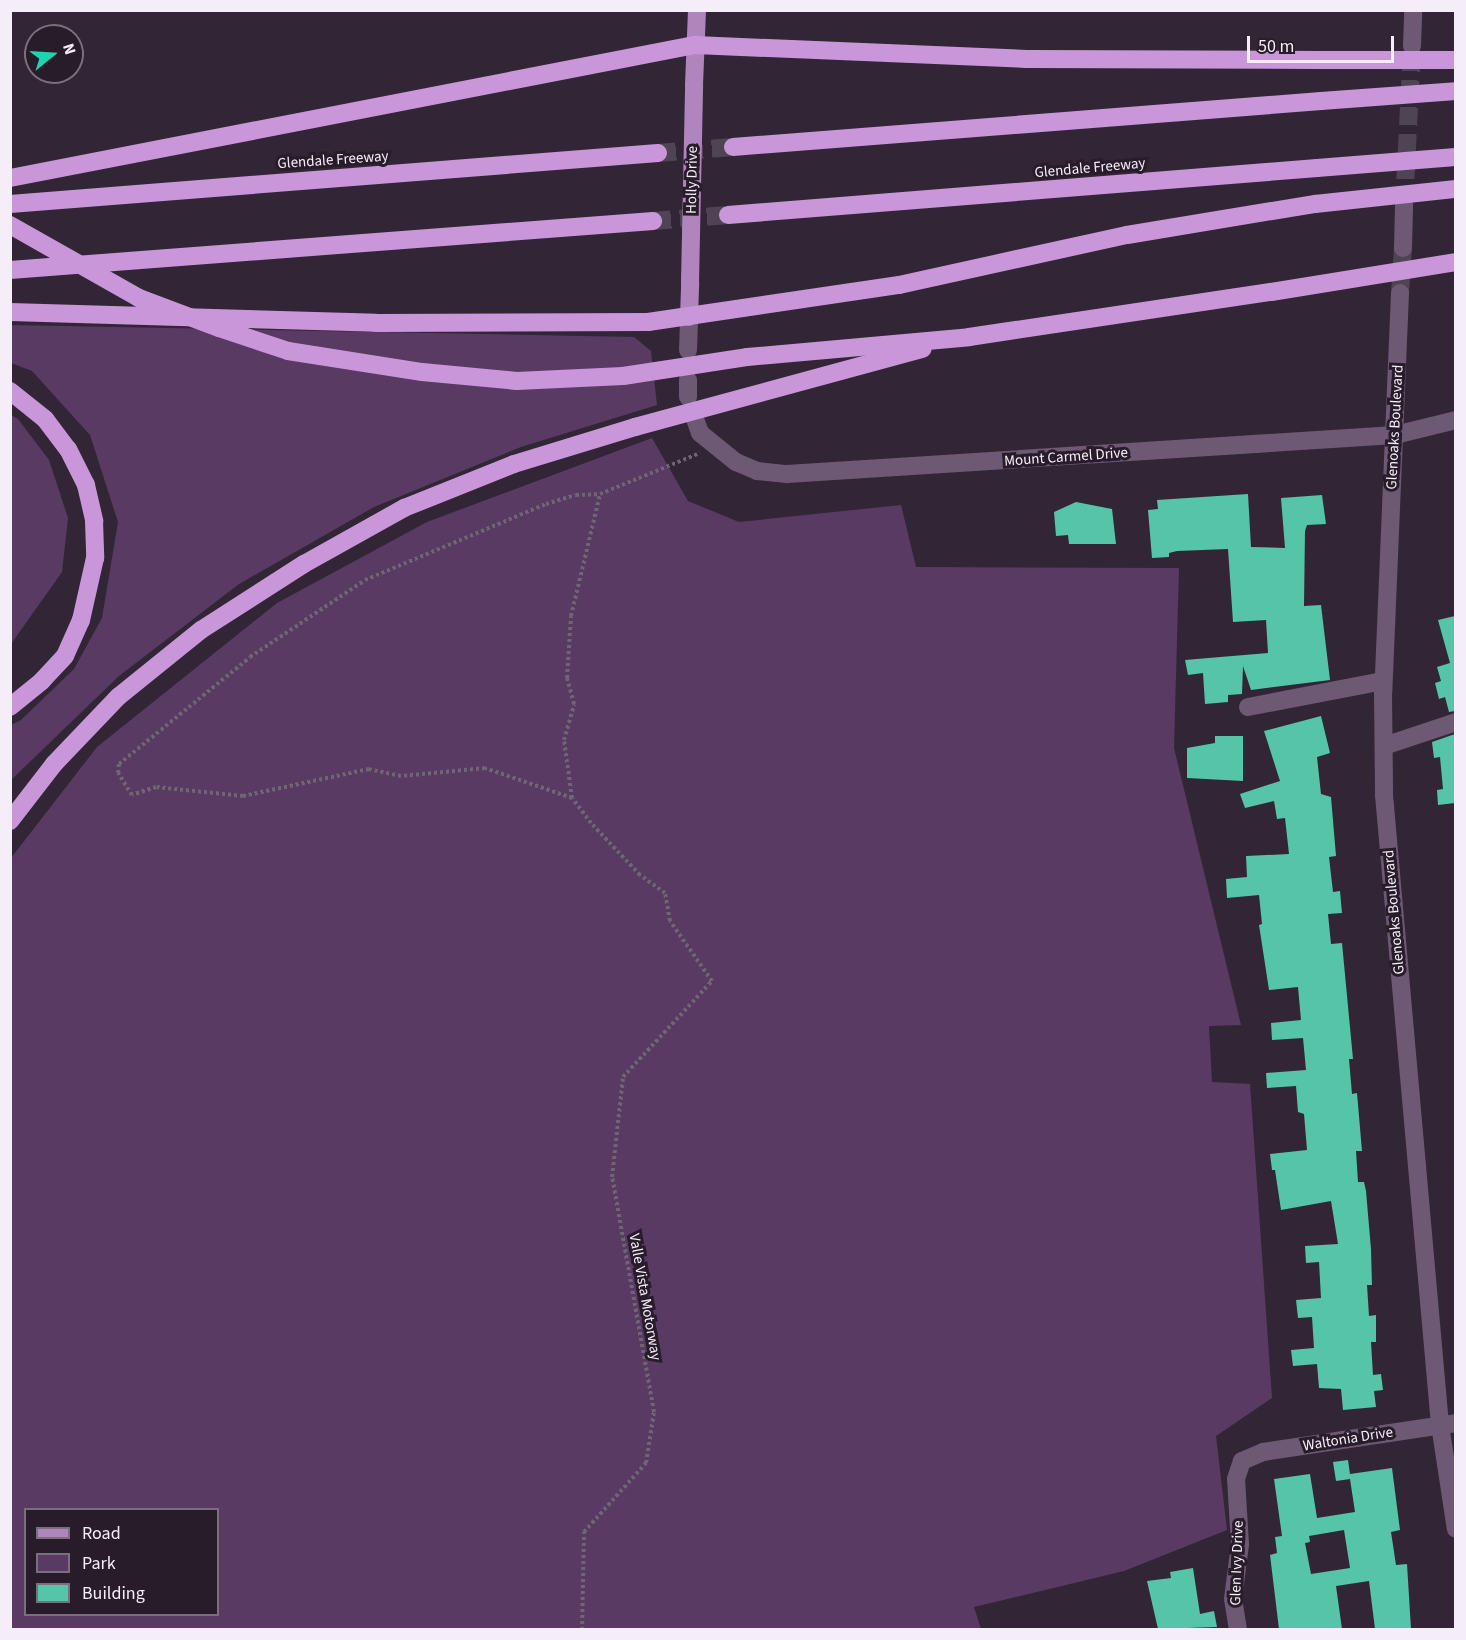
<!DOCTYPE html>
<style>
body{margin:0}
#map{position:relative;width:1466px;height:1640px;overflow:hidden;background:#322636;font-family:"Source Sans 3",sans-serif}
div>[style]{position:absolute}
.green>*{inset:0;background:#593a63}
.building>*{inset:0;background:#55c4a9}
.minor-tunnel>*{height:18px;margin-top:-9px;transform-origin:0;background:repeating-linear-gradient(90deg,#4f4453 0 18px,transparent 0 27px)}
.highway-tunnel>*{height:18px;margin-top:-9px;transform-origin:0;background:repeating-linear-gradient(90deg,#4f4453 0 18px,transparent 0 27px)}
.path>*{height:4px;margin-top:-2px;transform-origin:0;background:repeating-linear-gradient(90deg,#6f6573 0 3px,transparent 0 6px)}
.minor>*{height:18px;margin:-9px;padding:0 9px;transform-origin:9px;border-radius:9px;background:#6e5974}
.major>*{height:18px;margin:-9px;padding:0 9px;transform-origin:9px;border-radius:9px;background:#b085bd}
.highway>*{height:18px;margin:-9px;padding:0 9px;transform-origin:9px;border-radius:9px;background:#ca96da}
.major-bridge>*{height:18px;margin:-9px;padding:0 9px;transform-origin:9px;border-radius:9px;background:#b085bd}
.highway-bridge>*{height:18px;margin:-9px;padding:0 9px;transform-origin:9px;border-radius:9px;background:#ca96da}
span{translate:-50% -50%;white-space:nowrap;text-align:center;line-height:1.15;-webkit-text-stroke:6px #281c2b;paint-order:stroke}
.street-label{font-size:15px;color:#f5edf8}
.frame{position:absolute;inset:0;border:12px solid #f5edf8;pointer-events:none}
.legend{position:absolute;left:24px;top:1508px;width:195px;height:108px;box-sizing:border-box;background:#281c2b;border:2px solid #7a707d;margin:0;padding:8px 10px;list-style:none;font-size:18px;color:#f5edf8}
.legend li{display:flex;align-items:center;gap:12px;height:30px}
.legend b{width:30px;border:2px solid #7a707d}
.north{position:absolute;left:24px;top:24px;width:60px;height:60px;box-sizing:border-box;background:#281c2b;border:2px solid #7a707d;border-radius:50%;rotate:72deg;font-size:16px;font-weight:700;line-height:24px;text-align:center;color:#f5edf8}
.north::after{content:'';display:block;margin:auto;width:21px;height:27px;background:#1dd5b1;clip-path:polygon(50% 0,100% 100%,50% 72%,0 100%)}
.scale{position:absolute;left:1247px;top:36px;width:147px;height:27px;box-sizing:border-box;border:3px solid #f5edf8;border-top:0;padding-left:8px;font-size:18px;line-height:21px;white-space:nowrap;color:#f5edf8;-webkit-text-stroke:4px #281c2b;paint-order:stroke}
</style>
<div id="map">
<div class="green">
<div style="clip-path:polygon(11px 325px,634px 337px,651px 351px,657px 405px,521px 447px,374px 507px,239px 584px,119px 676px,11px 780px,11px 725px,21px 720px,74px 669px,102px 618px,118px 522px,90px 435px,32px 371px,11px 363px)"></div>
<div style="clip-path:polygon(11px 415px,18px 419px,49px 460px,68px 518px,62px 572px,11px 644px)"></div>
<div style="clip-path:polygon(evenodd,652px 438px,688px 501px,739px 522px,901px 505px,916px 567px,1179px 568px,1174px 748px,1241px 1025px,1209px 1026px,1212px 1082px,1250px 1084px,1272px 1398px,1216px 1436px,1227px 1530px,1124px 1571px,974px 1607px,981px 1629px,11px 1629px,11px 858px,97px 747px,277px 603px,427px 522px,652px 438px,26px 1510px,218px 1510px,218px 1614px,26px 1614px,26px 1510px)"></div>
</div>
<div class="building">
<div style="clip-path:polygon(1248px 494px,1251px 547px,1285px 548px,1281px 498px,1322px 495px,1326px 524px,1307px 525px,1305px 531px,1304px 606px,1321px 605px,1330px 680px,1251px 690px,1243px 666px,1242px 694px,1228px 695px,1228px 702px,1205px 704px,1203px 673px,1188px 675px,1185px 660px,1268px 653px,1266px 620px,1233px 622px,1228px 549px,1177px 551px,1169px 553px,1169px 557px,1152px 558px,1148px 510px,1158px 509px,1157px 500px)"></div>
<div style="clip-path:polygon(1076px 502px,1112px 509px,1116px 544px,1069px 544px,1068px 535px,1056px 536px,1054px 512px)"></div>
<div style="clip-path:polygon(1455px 616px,1455px 711px,1449px 712px,1445px 697px,1439px 699px,1435px 683px,1441px 681px,1437px 667px,1450px 663px,1438px 620px)"></div>
<div style="clip-path:polygon(1321px 716px,1330px 753px,1317px 757px,1321px 794px,1331px 797px,1336px 856px,1329px 857px,1333px 892px,1340px 891px,1342px 913px,1328px 914px,1331px 944px,1342px 943px,1353px 1059px,1349px 1059px,1352px 1094px,1357px 1093px,1362px 1151px,1356px 1151px,1358px 1182px,1364px 1182px,1366px 1191px,1371px 1249px,1372px 1285px,1367px 1285px,1369px 1316px,1376px 1315px,1376px 1342px,1371px 1342px,1373px 1375px,1381px 1374px,1383px 1390px,1374px 1391px,1376px 1407px,1343px 1410px,1341px 1389px,1319px 1388px,1317px 1364px,1293px 1366px,1291px 1350px,1314px 1348px,1312px 1317px,1298px 1318px,1296px 1300px,1321px 1298px,1319px 1262px,1306px 1263px,1305px 1246px,1338px 1244px,1331px 1201px,1281px 1210px,1275px 1170px,1272px 1170px,1270px 1154px,1307px 1150px,1304px 1114px,1298px 1112px,1296px 1086px,1267px 1088px,1266px 1073px,1306px 1070px,1303px 1038px,1272px 1040px,1271px 1023px,1301px 1020px,1298px 987px,1269px 990px,1259px 925px,1262px 924px,1259px 895px,1227px 898px,1226px 879px,1247px 877px,1246px 856px,1289px 854px,1285px 818px,1277px 819px,1274px 801px,1245px 808px,1240px 794px,1280px 781px,1264px 731px)"></div>
<div style="clip-path:polygon(1455px 734px,1455px 803px,1438px 805px,1437px 790px,1443px 789px,1440px 757px,1434px 758px,1432px 742px)"></div>
<div style="clip-path:polygon(1215px 736px,1243px 736px,1243px 781px,1187px 778px,1187px 748px,1215px 743px)"></div>
<div style="clip-path:polygon(evenodd,1348px 1460px,1350px 1474px,1392px 1468px,1400px 1530px,1391px 1532px,1396px 1565px,1407px 1564px,1411px 1629px,1375px 1629px,1369px 1581px,1336px 1586px,1342px 1629px,1279px 1629px,1270px 1555px,1277px 1553px,1275px 1537px,1282px 1536px,1274px 1479px,1310px 1474px,1317px 1518px,1355px 1512px,1350px 1479px,1336px 1481px,1333px 1462px,1348px 1460px,1344px 1530px,1350px 1568px,1311px 1574px,1305px 1543px,1310px 1542px,1309px 1536px,1344px 1530px)"></div>
<div style="clip-path:polygon(1193px 1568px,1200px 1614px,1214px 1611px,1217px 1627px,1158px 1629px,1147px 1581px,1171px 1578px,1170px 1572px)"></div>
</div>
<div class="minor-tunnel">
<div style="left:1404px;top:206px;width:160px;rotate:-87.1deg"></div>
<div style="left:1400px;top:293px;width:45px;rotate:-86.2deg"></div>
</div>
<div class="highway-tunnel">
<div style="left:658px;top:153px;width:75px;rotate:-4.6deg"></div>
<div style="left:653px;top:221px;width:75px;rotate:-4.6deg"></div>
</div>
<div class="path">
<div style="left:572px;top:798px;width:92px;rotate:-161deg"></div>
<div style="left:485px;top:768px;width:84px;rotate:174.6deg"></div>
<div style="left:401px;top:776px;width:33px;rotate:-168deg"></div>
<div style="left:369px;top:769px;width:129px;rotate:167.9deg"></div>
<div style="left:243px;top:796px;width:87px;rotate:-174.1deg"></div>
<div style="left:156px;top:787px;width:25px;rotate:162deg"></div>
<div style="left:132px;top:795px;width:26px;rotate:-122deg"></div>
<div style="left:118px;top:773px;width:9px;rotate:-84deg"></div>
<div style="left:119px;top:764px;width:169px;rotate:-39.2deg"></div>
<div style="left:250px;top:657px;width:138px;rotate:-33.8deg"></div>
<div style="left:365px;top:580px;width:196px;rotate:-22.8deg"></div>
<div style="left:546px;top:504px;width:31px;rotate:-17deg"></div>
<div style="left:576px;top:495px;width:24px;rotate:-2deg"></div>
<div style="left:582px;top:1630px;width:98px;rotate:-88.8deg"></div>
<div style="left:584px;top:1532px;width:93px;rotate:-48.1deg"></div>
<div style="left:646px;top:1463px;width:52px;rotate:-81.1deg"></div>
<div style="left:654px;top:1412px;width:239px;rotate:-100.1deg"></div>
<div style="left:612px;top:1177px;width:101px;rotate:-83.7deg"></div>
<div style="left:623px;top:1077px;width:131px;rotate:-47.2deg"></div>
<div style="left:712px;top:981px;width:73px;rotate:-125deg"></div>
<div style="left:670px;top:921px;width:28px;rotate:-100deg"></div>
<div style="left:665px;top:893px;width:31px;rotate:-144deg"></div>
<div style="left:640px;top:875px;width:71px;rotate:-133.3deg"></div>
<div style="left:591px;top:823px;width:31px;rotate:-127deg"></div>
<div style="left:572px;top:798px;width:59px;rotate:-97.9deg"></div>
<div style="left:564px;top:740px;width:37px;rotate:-74deg"></div>
<div style="left:574px;top:704px;width:27px;rotate:-105deg"></div>
<div style="left:567px;top:678px;width:62px;rotate:-86.3deg"></div>
<div style="left:571px;top:616px;width:125px;rotate:-76.6deg"></div>
<div style="left:600px;top:494px;width:108px;rotate:-22.3deg"></div>
</div>
<div class="minor">
<div style="left:1412px;top:46px;width:36px;rotate:-88deg"></div>
<div style="left:1403px;top:248px;width:42px;rotate:-88.6deg"></div>
<div style="left:1400px;top:293px;width:400px;rotate:92.4deg"></div>
<div style="left:1383px;top:693px;width:102px;rotate:89.4deg"></div>
<div style="left:1384px;top:795px;width:632px;rotate:84.92deg"></div>
<div style="left:1440px;top:1425px;width:105px;rotate:81.3deg"></div>
<div style="left:688px;top:350px;width:33px;rotate:-88deg"></div>
<div style="left:688px;top:380px;width:17px;rotate:90deg"></div>
<div style="left:695px;top:419px;width:15px;rotate:70deg"></div>
<div style="left:700px;top:433px;width:46px;rotate:38.9deg"></div>
<div style="left:736px;top:462px;width:23px;rotate:23deg"></div>
<div style="left:757px;top:471px;width:30px;rotate:6deg"></div>
<div style="left:787px;top:474px;width:609px;rotate:-3.67deg"></div>
<div style="left:1395px;top:435px;width:63px;rotate:-13.8deg"></div>
<div style="left:1248px;top:707px;width:137px;rotate:-10.9deg"></div>
<div style="left:1384px;top:746px;width:76px;rotate:-18.4deg"></div>
<div style="left:1238px;top:1630px;width:31px;rotate:-99deg"></div>
<div style="left:1233px;top:1599px;width:55px;rotate:-82.7deg"></div>
<div style="left:1240px;top:1544px;width:65px;rotate:-93.5deg"></div>
<div style="left:1236px;top:1479px;width:19px;rotate:-72deg"></div>
<div style="left:1242px;top:1461px;width:23px;rotate:-23deg"></div>
<div style="left:1263px;top:1452px;width:195px;rotate:-8.5deg"></div>
</div>
<div class="major">
<div style="left:694px;top:85px;width:75px;rotate:-87.7deg"></div>
<div style="left:689px;top:317px;width:35px;rotate:-88deg"></div>
</div>
<div class="highway">
<div style="left:733px;top:147px;width:590px;rotate:-4.47deg"></div>
<div style="left:10px;top:178px;width:698px;rotate:-10.99deg"></div>
<div style="left:695px;top:45px;width:332px;rotate:2.4deg"></div>
<div style="left:1027px;top:59px;width:294px;rotate:0.2deg"></div>
<div style="left:10px;top:204px;width:650px;rotate:-4.5deg"></div>
<div style="left:728px;top:215px;width:591px;rotate:-4.56deg"></div>
<div style="left:10px;top:270px;width:645px;rotate:-4.36deg"></div>
<div style="left:10px;top:312px;width:366px;rotate:1.7deg"></div>
<div style="left:376px;top:323px;width:272px;rotate:-0.2deg"></div>
<div style="left:648px;top:322px;width:254px;rotate:-8.4deg"></div>
<div style="left:899px;top:285px;width:233px;rotate:-12.4deg"></div>
<div style="left:1127px;top:235px;width:191px;rotate:-9.4deg"></div>
<div style="left:969px;top:337px;width:305px;rotate:-8.5deg"></div>
<div style="left:10px;top:391px;width:45px;rotate:38.7deg"></div>
<div style="left:45px;top:419px;width:38px;rotate:53deg"></div>
<div style="left:68px;top:449px;width:40px;rotate:63.4deg"></div>
<div style="left:86px;top:485px;width:37px;rotate:77deg"></div>
<div style="left:94px;top:521px;width:37px;rotate:88deg"></div>
<div style="left:95px;top:558px;width:64px;rotate:102.7deg"></div>
<div style="left:81px;top:620px;width:39px;rotate:114deg"></div>
<div style="left:65px;top:656px;width:34px;rotate:133deg"></div>
<div style="left:42px;top:681px;width:41px;rotate:140.9deg"></div>
<div style="left:10px;top:821px;width:72px;rotate:-52.3deg"></div>
<div style="left:54px;top:764px;width:93px;rotate:-46.3deg"></div>
<div style="left:118px;top:697px;width:107px;rotate:-38.9deg"></div>
<div style="left:201px;top:630px;width:122px;rotate:-32.7deg"></div>
<div style="left:304px;top:564px;width:115px;rotate:-29.2deg"></div>
<div style="left:404px;top:508px;width:118px;rotate:-21.8deg"></div>
<div style="left:514px;top:464px;width:127px;rotate:-17deg"></div>
</div>
<div class="major-bridge">
<div style="left:690px;top:282px;width:197px;rotate:-88.8deg"></div>
</div>
<div class="highway-bridge">
<div style="left:1321px;top:60px;width:135px"></div>
<div style="left:1321px;top:101px;width:135px;rotate:-4.2deg"></div>
<div style="left:1317px;top:168px;width:139px;rotate:-4.5deg"></div>
<div style="left:1315px;top:204px;width:142px;rotate:-6.1deg"></div>
<div style="left:10px;top:225px;width:148px;rotate:29.5deg"></div>
<div style="left:139px;top:298px;width:85px;rotate:20.6deg"></div>
<div style="left:219px;top:328px;width:73px;rotate:18.4deg"></div>
<div style="left:288px;top:351px;width:136px;rotate:8.9deg"></div>
<div style="left:422px;top:372px;width:95px;rotate:5.4deg"></div>
<div style="left:517px;top:381px;width:106px;rotate:-2.7deg"></div>
<div style="left:623px;top:376px;width:125px;rotate:-8.7deg"></div>
<div style="left:747px;top:357px;width:223px;rotate:-5.1deg"></div>
<div style="left:1271px;top:292px;width:187px;rotate:-9.2deg"></div>
<div style="left:635px;top:427px;width:298px;rotate:-15.2deg"></div>
</div>
<div class="street-label">
<span style="left:333px;top:160px;rotate:-4deg">Glendale Freeway</span>
<span style="left:1090px;top:168px;rotate:-5deg">Glendale Freeway</span>
<span style="left:692px;top:180px;rotate:-89deg">Holly Drive</span>
<span style="left:1395px;top:427px;rotate:-87deg">Glenoaks Boulevard</span>
<span style="left:1066px;top:457px;rotate:-4deg">Mount Carmel Drive</span>
<span style="left:1394px;top:912px;rotate:-95deg">Glenoaks Boulevard</span>
<span style="left:645px;top:1297px;rotate:80deg">Valle Vista Motorway</span>
<span style="left:1348px;top:1439px;rotate:-9deg">Waltonia Drive</span>
<span style="left:1237px;top:1563px;rotate:-88deg">Glen Ivy Drive</span>
</div>
<div class="frame"></div>
<ul class="legend">
<li><b style="height:8px;background:#b085bd"></b>Road</li>
<li><b style="height:16px;background:#593a63"></b>Park</li>
<li><b style="height:16px;background:#55c4a9"></b>Building</li>
</ul>
<div class="north">N</div>
<div class="scale">50 m</div>
</div>
